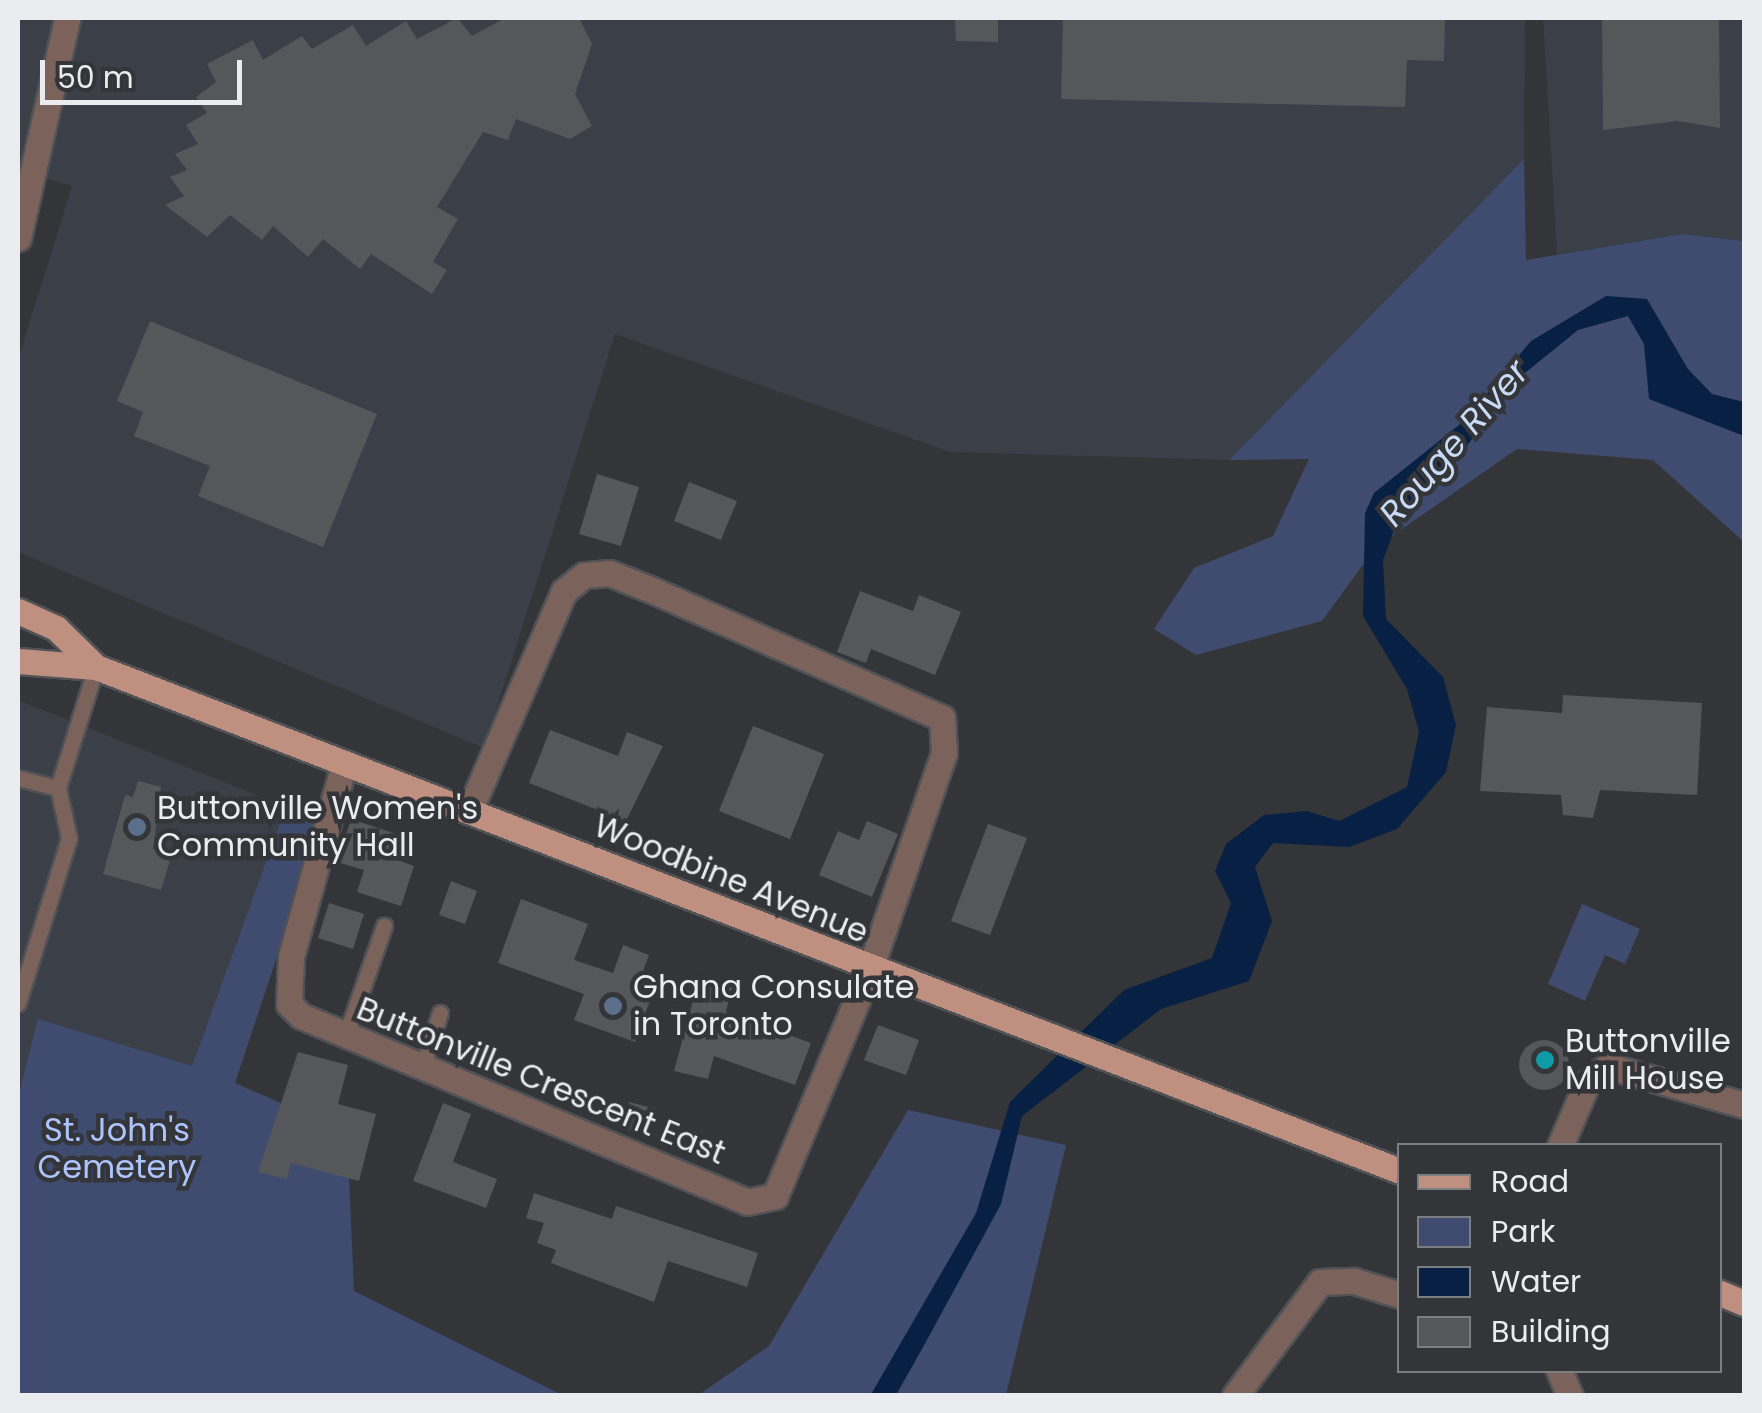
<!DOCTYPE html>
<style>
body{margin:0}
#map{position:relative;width:1762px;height:1413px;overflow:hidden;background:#333538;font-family:Poppins,sans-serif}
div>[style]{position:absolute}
.built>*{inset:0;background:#3b3f48}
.green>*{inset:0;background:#3f4c70}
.water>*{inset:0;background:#072043}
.building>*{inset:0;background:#56575b}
.round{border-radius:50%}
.roads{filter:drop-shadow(2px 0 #505255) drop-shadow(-2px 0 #505255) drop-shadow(0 2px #505255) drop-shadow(0 -2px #505255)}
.service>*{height:15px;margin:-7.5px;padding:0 7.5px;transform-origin:7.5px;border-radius:7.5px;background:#7b635c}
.minor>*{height:25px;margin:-12.5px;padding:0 12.5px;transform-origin:12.5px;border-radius:12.5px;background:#7b635c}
.primary>*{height:25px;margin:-12.5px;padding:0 12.5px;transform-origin:12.5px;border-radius:12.5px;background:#bf9080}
.dots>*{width:28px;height:28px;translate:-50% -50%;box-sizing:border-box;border:5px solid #333538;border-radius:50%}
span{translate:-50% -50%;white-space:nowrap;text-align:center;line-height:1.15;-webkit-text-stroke:9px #333538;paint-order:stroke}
.poi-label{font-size:32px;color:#ebecef}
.left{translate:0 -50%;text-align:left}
.street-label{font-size:32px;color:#ebecef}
.park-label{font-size:32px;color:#aec4fc}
.water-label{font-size:35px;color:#c8daf4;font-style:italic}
.frame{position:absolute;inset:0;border:20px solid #ebecef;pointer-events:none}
.legend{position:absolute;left:1397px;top:1143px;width:325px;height:230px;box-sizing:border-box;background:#333538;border:2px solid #7d7e81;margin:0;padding:12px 18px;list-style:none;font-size:30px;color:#ebecef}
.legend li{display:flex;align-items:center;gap:20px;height:50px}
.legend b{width:50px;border:2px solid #7d7e81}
.scale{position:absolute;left:40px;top:60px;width:202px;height:45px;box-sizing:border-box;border:5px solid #ebecef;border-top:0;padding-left:12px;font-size:30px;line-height:35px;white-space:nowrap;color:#ebecef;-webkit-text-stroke:8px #333538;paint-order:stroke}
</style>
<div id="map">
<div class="built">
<div style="clip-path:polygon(18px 18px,1525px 18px,1524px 159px,1229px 460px,950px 452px,615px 334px,484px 748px,18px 552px,18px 360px,72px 186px,18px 170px)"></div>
<div style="clip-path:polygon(1543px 18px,1744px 18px,1744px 241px,1682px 234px,1557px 254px)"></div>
<div style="clip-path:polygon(18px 700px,322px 821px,234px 1084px,18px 1288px)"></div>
</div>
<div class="green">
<div style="clip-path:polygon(1524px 159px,1526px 260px,1682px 234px,1744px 241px,1744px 542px,1653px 460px,1517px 449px,1376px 547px,1322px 621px,1196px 655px,1154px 629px,1194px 568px,1273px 536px,1309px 459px,1229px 460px)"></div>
<div style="clip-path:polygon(286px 807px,322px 821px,235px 1083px,347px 1132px,354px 1291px,562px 1395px,18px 1396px,18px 1097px,38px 1019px,192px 1066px)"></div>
<div style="clip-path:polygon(1582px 904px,1640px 929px,1625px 964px,1605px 955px,1585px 1001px,1548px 984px)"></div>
<div style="clip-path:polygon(908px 1110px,1066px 1145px,1006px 1395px,697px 1396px,769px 1346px)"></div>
</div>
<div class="water">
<div style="clip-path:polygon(1606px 296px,1647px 299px,1688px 369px,1712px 394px,1744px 402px,1744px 436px,1649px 399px,1644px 344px,1628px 316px,1578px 330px,1510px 385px,1457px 460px,1401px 511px,1383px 560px,1386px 619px,1443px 677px,1456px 725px,1446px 772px,1397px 829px,1349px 847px,1273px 843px,1255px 867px,1272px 921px,1249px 981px,1161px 1009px,1022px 1116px,1001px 1204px,922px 1349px,896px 1395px,870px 1396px,976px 1213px,1010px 1102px,1124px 990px,1212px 958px,1231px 903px,1215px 871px,1226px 844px,1264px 815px,1307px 811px,1339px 821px,1407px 787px,1419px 732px,1407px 689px,1363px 616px,1365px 513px,1374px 493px,1464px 421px,1531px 341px)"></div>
</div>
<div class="building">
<div style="clip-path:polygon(457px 18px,472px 36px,505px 18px,579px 18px,592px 44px,575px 94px,592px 126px,570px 139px,516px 119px,508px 140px,483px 132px,437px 207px,458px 219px,433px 262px,447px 270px,432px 294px,371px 254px,360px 269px,323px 239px,308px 257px,273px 226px,262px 240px,230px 215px,207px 237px,165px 205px,184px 196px,170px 177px,187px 170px,175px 154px,198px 144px,186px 125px,207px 113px,196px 97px,216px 82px,207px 64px,253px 40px,263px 60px,302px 36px,312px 49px,353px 25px,366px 46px,406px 21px,417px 39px)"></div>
<div style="clip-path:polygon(955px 18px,998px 18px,998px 42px,956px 41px)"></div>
<div style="clip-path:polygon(1063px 18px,1445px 18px,1444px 61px,1407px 60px,1405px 107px,1061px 99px)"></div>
<div style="clip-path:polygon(1602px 18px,1719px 18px,1720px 128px,1678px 121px,1603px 130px)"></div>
<div style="clip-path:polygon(150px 321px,377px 414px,323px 547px,198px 496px,210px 466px,134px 436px,143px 412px,117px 401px)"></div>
<div style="clip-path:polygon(597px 474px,639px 487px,621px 546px,579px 534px)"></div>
<div style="clip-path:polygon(689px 482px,737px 501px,721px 540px,674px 521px)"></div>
<div style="clip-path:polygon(860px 591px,913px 611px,919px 595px,961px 612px,935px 675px,871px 649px,866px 663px,837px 652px)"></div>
<div style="clip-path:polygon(1563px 695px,1702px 703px,1697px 795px,1600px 790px,1593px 818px,1563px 815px,1561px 795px,1480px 791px,1487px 707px,1562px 713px)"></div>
<div style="clip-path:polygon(753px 726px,824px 754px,790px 839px,719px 811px)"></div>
<div style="clip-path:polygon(550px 730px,618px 756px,627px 732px,663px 746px,626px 821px,529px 783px)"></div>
<div style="clip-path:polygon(138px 781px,161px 787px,153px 849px,172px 854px,161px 890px,103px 874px,125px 795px,133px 797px)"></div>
<div style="clip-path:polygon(351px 819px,402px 836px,395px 859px,414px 866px,401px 906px,357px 892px,364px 870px,337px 862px)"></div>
<div style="clip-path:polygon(867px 821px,898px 834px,872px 897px,819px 875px,838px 831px,859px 840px)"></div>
<div style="clip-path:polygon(988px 824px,1027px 838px,990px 935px,951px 921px)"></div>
<div style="clip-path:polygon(451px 881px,477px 891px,465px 924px,439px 915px)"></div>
<div style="clip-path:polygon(521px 899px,588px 924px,574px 960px,613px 973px,623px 945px,649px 955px,637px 987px,653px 992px,635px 1042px,574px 1020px,584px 994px,498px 963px)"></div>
<div style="clip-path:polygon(329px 903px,364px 914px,353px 949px,318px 938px)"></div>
<div style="clip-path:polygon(699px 978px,732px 987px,726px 1012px,811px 1043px,795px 1085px,714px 1056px,708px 1079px,674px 1071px)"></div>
<div style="clip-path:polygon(878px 1025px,919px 1040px,906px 1075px,864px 1060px)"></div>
<div class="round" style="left:1519px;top:1040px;width:50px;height:50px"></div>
<div style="clip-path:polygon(298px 1052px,348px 1065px,338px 1104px,376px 1114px,359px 1181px,291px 1163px,287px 1179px,258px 1172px)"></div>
<div style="clip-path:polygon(629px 1102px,657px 1109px,649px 1136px,622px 1129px)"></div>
<div style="clip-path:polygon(443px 1103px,471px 1114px,453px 1162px,497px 1179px,486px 1208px,413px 1181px)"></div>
<div style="clip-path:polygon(534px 1193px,612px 1219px,616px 1206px,758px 1253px,747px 1287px,668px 1261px,654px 1302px,551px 1263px,556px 1250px,537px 1243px,544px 1223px,526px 1218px)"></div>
</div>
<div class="roads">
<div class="service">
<div style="left:18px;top:778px;width:41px;rotate:14deg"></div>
<div style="left:58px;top:788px;width:127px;rotate:-72.6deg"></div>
<div style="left:18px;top:1003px;width:173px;rotate:-72.8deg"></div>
<div style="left:69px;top:838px;width:51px;rotate:-102.4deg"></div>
<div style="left:345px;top:1038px;width:119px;rotate:-70.8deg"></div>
<div style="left:422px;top:1069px;width:59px;rotate:-72.2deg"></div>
</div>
<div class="minor">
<div style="left:18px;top:238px;width:225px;rotate:-77.4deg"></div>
<div style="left:344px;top:764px;width:200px;rotate:105.4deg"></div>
<div style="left:291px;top:957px;width:47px;rotate:92.4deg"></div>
<div style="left:289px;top:1004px;width:17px;rotate:45deg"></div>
<div style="left:301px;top:1016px;width:483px;rotate:22.6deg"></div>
<div style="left:747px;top:1202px;width:29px;rotate:-12deg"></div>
<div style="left:775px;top:1196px;width:246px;rotate:-67.3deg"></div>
<div style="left:870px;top:969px;width:228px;rotate:-71.1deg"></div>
<div style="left:944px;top:753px;width:35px;rotate:-93deg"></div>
<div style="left:942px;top:718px;width:322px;rotate:-156.2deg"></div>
<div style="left:647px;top:588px;width:41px;rotate:-158.5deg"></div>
<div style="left:609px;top:573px;width:25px;rotate:175deg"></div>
<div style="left:584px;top:575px;width:26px;rotate:141deg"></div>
<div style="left:564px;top:591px;width:237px;rotate:113.3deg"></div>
<div style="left:1560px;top:1146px;width:69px;rotate:-66.8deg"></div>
<div style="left:1587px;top:1083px;width:27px;rotate:-39deg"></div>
<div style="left:1608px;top:1066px;width:141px;rotate:16deg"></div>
<div style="left:1559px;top:1370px;width:28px;rotate:67deg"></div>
<div style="left:1235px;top:1396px;width:142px;rotate:-53.3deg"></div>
<div style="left:1320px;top:1282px;width:34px;rotate:-2deg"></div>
<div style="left:1354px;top:1281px;width:48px;rotate:16.9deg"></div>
</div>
<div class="primary">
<div style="left:18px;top:611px;width:42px;rotate:24.1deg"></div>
<div style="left:56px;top:628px;width:56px;rotate:44.3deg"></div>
<div style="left:18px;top:661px;width:78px;rotate:4.4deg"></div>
<div style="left:96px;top:667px;width:1398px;rotate:21.13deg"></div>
<div style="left:1720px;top:1293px;width:26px;rotate:23deg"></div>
</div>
</div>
<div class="dots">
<div style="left:137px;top:827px;background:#5c6f8a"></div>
<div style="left:613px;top:1006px;background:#5c6f8a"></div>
<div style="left:1545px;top:1060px;background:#0f9aa8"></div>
</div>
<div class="poi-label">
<span class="left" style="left:157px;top:827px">Buttonville Women's<br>Community Hall</span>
<span class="left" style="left:633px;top:1006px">Ghana Consulate<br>in Toronto</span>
<span class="left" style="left:1565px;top:1060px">Buttonville<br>Mill House</span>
</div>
<div class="street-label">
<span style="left:731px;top:879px;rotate:22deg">Woodbine Avenue</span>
<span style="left:541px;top:1081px;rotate:22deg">Buttonville Crescent East</span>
</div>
<div class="park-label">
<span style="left:117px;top:1149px">St. John's<br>Cemetery</span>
</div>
<div class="water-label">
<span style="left:1454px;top:443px;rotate:-49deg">Rouge River</span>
</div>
<div class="frame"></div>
<ul class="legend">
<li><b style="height:12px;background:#bf9080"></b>Road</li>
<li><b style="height:28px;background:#3f4c70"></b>Park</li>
<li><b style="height:28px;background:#072043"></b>Water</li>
<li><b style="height:28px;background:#56575b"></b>Building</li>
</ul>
<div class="scale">50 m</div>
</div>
